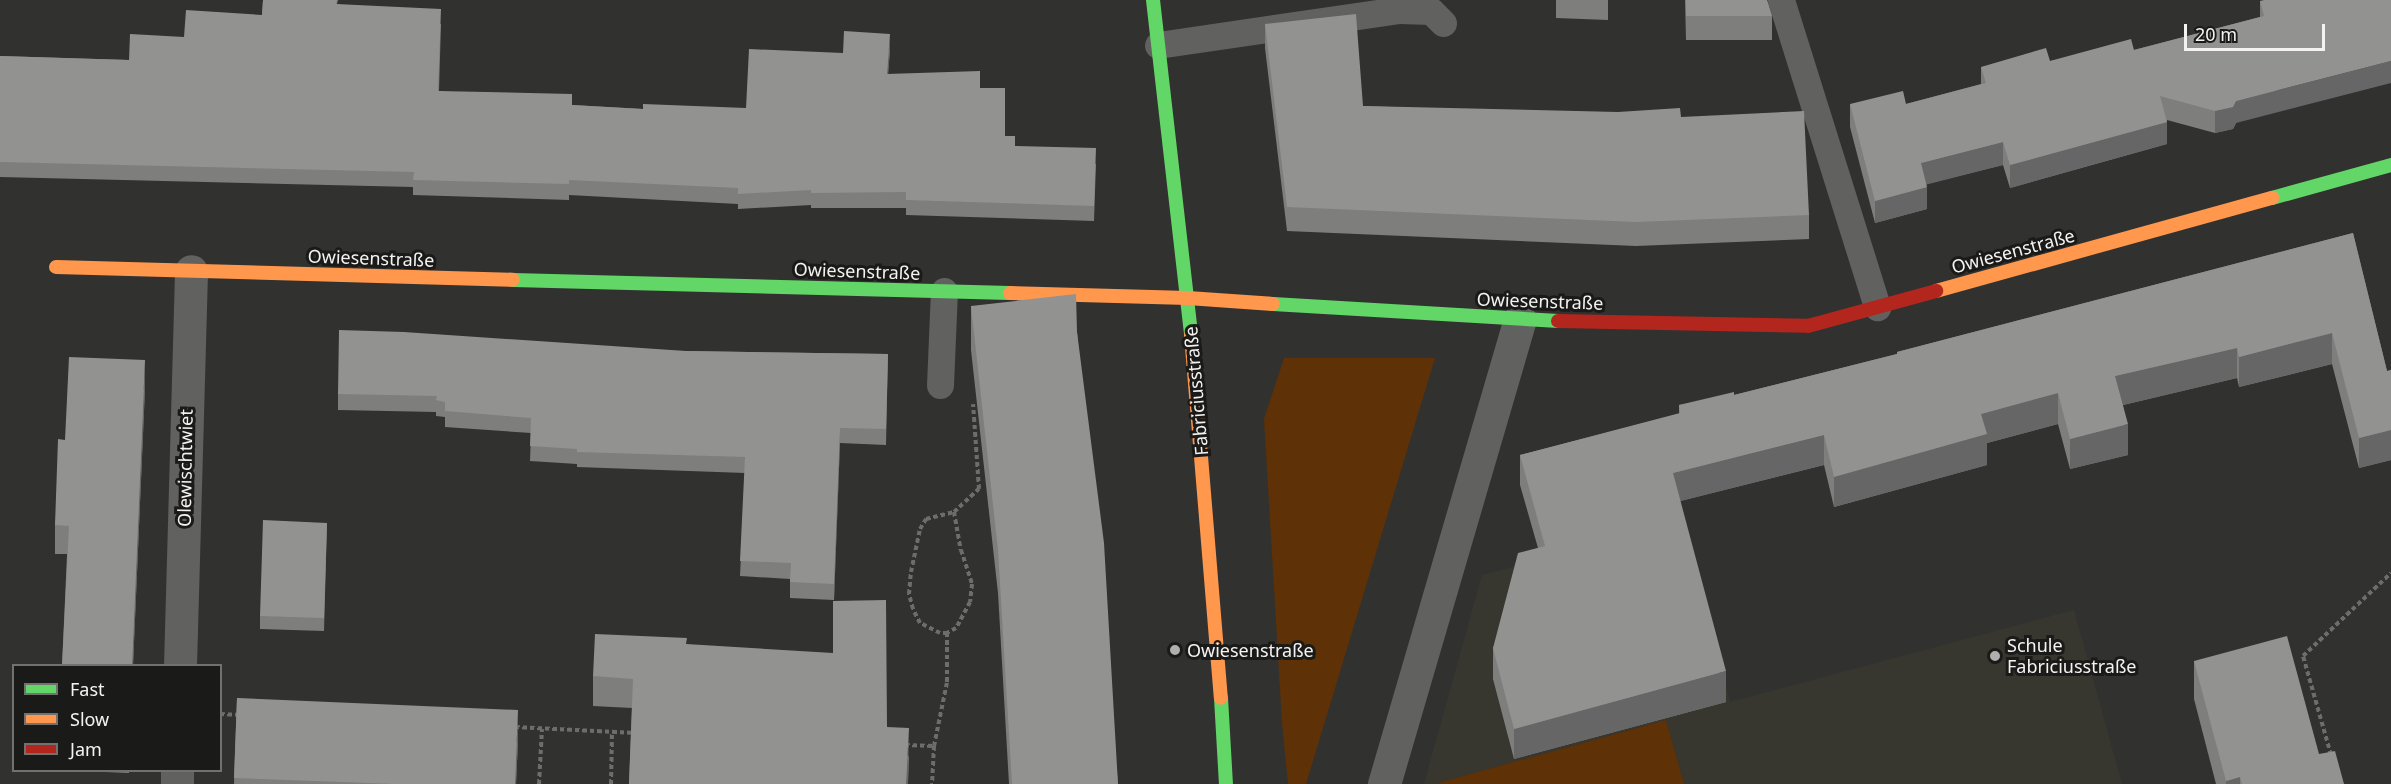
<!DOCTYPE html>
<meta charset="utf-8">
<style>
body{margin:0}
#map{position:relative;width:2391px;height:784px;overflow:hidden;background:#313130;font-family:"Noto Sans",sans-serif}
div>[style]{position:absolute}
.built>*{inset:0;background:#38372f}
.green>*{inset:0;background:#5f3106}
.path>*{height:4px;margin-top:-2px;transform-origin:0;background:repeating-linear-gradient(90deg,#6d6d6c 0 4.5px,transparent 0 7.5px)}
.lane>*{height:27px;margin:-13.5px;padding:0 13.5px;transform-origin:13.5px;border-radius:13.5px;background:#616160}
.street>*{height:33px;margin:-16.5px;padding:0 16.5px;transform-origin:16.5px;border-radius:16.5px;background:#616160}
.fast>*{height:14px;margin:-7px;padding:0 7px;transform-origin:7px;border-radius:7px;background:#63d668}
.slow>*{height:14px;margin:-7px;padding:0 7px;transform-origin:7px;border-radius:7px;background:#ff974d}
.jam>*{height:14px;margin:-7px;padding:0 7px;transform-origin:7px;border-radius:7px;background:#b3261e}
.wall>*{inset:0;background:#7e7e7d}
.shaded-wall>*{inset:0;background:#666}
.building>*{inset:0;background:#929291}
.dots>*{width:16px;height:16px;translate:-50% -50%;box-sizing:border-box;border:3px solid #1a1a18;border-radius:50%}
span{translate:-50% -50%;white-space:nowrap;text-align:center;line-height:1.15;-webkit-text-stroke:6px #1a1a18;paint-order:stroke}
.street-label{font-size:18px;color:#f4f3f1}
.poi-label{font-size:18px;color:#f4f3f1}
.left{translate:0 -50%;text-align:left}
.legend{position:absolute;left:12px;top:664px;width:210px;height:108px;box-sizing:border-box;background:#1a1a18;border:2px solid #71716f;margin:0;padding:8px 10px;list-style:none;font-size:18px;color:#f4f3f1}
.legend li{display:flex;align-items:center;gap:12px;height:30px}
.legend b{width:30px;border:2px solid #71716f}
.scale{position:absolute;left:2184px;top:24px;width:141px;height:27px;box-sizing:border-box;border:3px solid #f4f3f1;border-top:0;padding-left:8px;font-size:18px;line-height:21px;white-space:nowrap;color:#f4f3f1;-webkit-text-stroke:4px #1a1a18;paint-order:stroke}
</style>
<div id="map">
<div class="built">
<div style="clip-path:polygon(1683px 523px,1730px 702px,2074px 610px,2122px 784px,1684px 784px,1666px 720px,1434px 784px,1424px 784px,1482px 575px)"></div>
</div>
<div class="green">
<div style="clip-path:polygon(1284px 358px,1435px 358px,1306px 784px,1288px 784px,1282px 723px,1264px 419px)"></div>
<div style="clip-path:polygon(1666px 720px,1684px 784px,1434px 784px)"></div>
</div>
<div class="path">
<div style="left:954px;top:512px;width:39px;rotate:80deg"></div>
<div style="left:961px;top:550px;width:36px;rotate:72deg"></div>
<div style="left:972px;top:584px;width:18px;rotate:96deg"></div>
<div style="left:970px;top:602px;width:30px;rotate:118deg"></div>
<div style="left:956px;top:628px;width:10px;rotate:151deg"></div>
<div style="left:947px;top:633px;width:7px;rotate:180deg"></div>
<div style="left:940px;top:633px;width:22px;rotate:-153deg"></div>
<div style="left:920px;top:623px;width:16px;rotate:-117deg"></div>
<div style="left:913px;top:609px;width:16px;rotate:-105deg"></div>
<div style="left:909px;top:594px;width:22px;rotate:-85deg"></div>
<div style="left:911px;top:572px;width:44px;rotate:-78.2deg"></div>
<div style="left:920px;top:529px;width:12px;rotate:-59deg"></div>
<div style="left:926px;top:519px;width:29px;rotate:-14deg"></div>
<div style="left:954px;top:512px;width:34px;rotate:-43deg"></div>
<div style="left:979px;top:489px;width:85px;rotate:-94deg"></div>
<div style="left:220px;top:714px;width:21px;rotate:3deg"></div>
<div style="left:515px;top:727px;width:121px;rotate:2.8deg"></div>
<div style="left:905px;top:745px;width:29px;rotate:2deg"></div>
<div style="left:934px;top:746px;width:38px;rotate:93deg"></div>
<div style="left:934px;top:746px;width:65px;rotate:-78.5deg"></div>
<div style="left:947px;top:682px;width:49px;rotate:-90deg"></div>
<div style="left:2331px;top:755px;width:103px;rotate:-105.8deg"></div>
<div style="left:2303px;top:656px;width:121px;rotate:-43.3deg"></div>
<div style="left:539px;top:784px;width:55px;rotate:-86.9deg"></div>
<div style="left:611px;top:784px;width:52px;rotate:-88.9deg"></div>
</div>
<div class="lane">
<div style="left:1781px;top:0;width:322px;rotate:72.6deg"></div>
<div style="left:1158px;top:45px;width:244px;rotate:-8.3deg"></div>
<div style="left:1399px;top:10px;width:32px;rotate:2deg"></div>
<div style="left:1431px;top:11px;width:17px;rotate:45deg"></div>
<div style="left:940px;top:385px;width:94px;rotate:-87.6deg"></div>
</div>
<div class="street">
<div style="left:180px;top:666px;width:395px;rotate:-88.4deg"></div>
<div style="left:177px;top:784px;width:14px;rotate:-90deg"></div>
<div style="left:1384px;top:784px;width:484px;rotate:-73.7deg"></div>
</div>
<div class="fast">
<div style="left:1153px;top:0;width:337px;rotate:83.5deg"></div>
<div style="left:2272px;top:198px;width:123px;rotate:-15.5deg"></div>
<div style="left:513px;top:280px;width:497px;rotate:1.5deg"></div>
<div style="left:1273px;top:304px;width:286px;rotate:3.4deg"></div>
<div style="left:1221px;top:698px;width:86px;rotate:86.7deg"></div>
</div>
<div class="slow">
<div style="left:56px;top:267px;width:457px;rotate:1.6deg"></div>
<div style="left:1936px;top:291px;width:349px;rotate:-15.5deg"></div>
<div style="left:1010px;top:293px;width:178px;rotate:1.6deg"></div>
<div style="left:1188px;top:298px;width:85px;rotate:4deg"></div>
<div style="left:1191px;top:335px;width:364px;rotate:85.3deg"></div>
</div>
<div class="jam">
<div style="left:1558px;top:321px;width:250px;rotate:1.1deg"></div>
<div style="left:1808px;top:326px;width:133px;rotate:-15.3deg"></div>
</div>
<div class="wall">
<div style="clip-path:polygon(263px 0,338px 0,337px 4px,441px 24px,439px 91px,572px 105px,643px 109px,746px 108px,843px 53px,890px 50px,888px 74px,980px 88px,1005px 136px,1015px 146px,1096px 164px,1094px 221px,906px 215px,906px 208px,811px 208px,811px 205px,738px 209px,738px 204px,569px 195px,569px 200px,413px 195px,413px 187px,0 177px,0 56px,129px 60px,184px 37px,262px 15px)"></div>
<div style="clip-path:polygon(1556px 0,1608px 0,1608px 20px,1556px 18px)"></div>
<div style="clip-path:polygon(1685px 0,1767px 0,1772px 16px,1772px 40px,1686px 40px)"></div>
<div style="clip-path:polygon(2391px 0,2236px 123px,2233px 129px,2215px 133px,2167px 120px,2167px 144px,2010px 188px,2003px 165px,1926px 184px,1927px 209px,1875px 223px,1850px 127px,1850px 104px,1906px 104px,1981px 84px,1981px 67px,2050px 61px,2134px 50px,2260px 17px,2260px 1px)"></div>
<div style="clip-path:polygon(1265px 24px,1363px 106px,1681px 117px,1809px 215px,1809px 239px,1636px 246px,1287px 231px,1265px 48px)"></div>
<div style="clip-path:polygon(2353px 233px,2387px 371px,2391px 370px,2391px 460px,2359px 468px,2332px 364px,2239px 387px,2237px 378px,2123px 405px,2128px 455px,2070px 469px,2058px 424px,1987px 443px,1987px 465px,1834px 507px,1824px 465px,1680px 501px,1726px 702px,1514px 759px,1493px 679px,1493px 648px,1538px 548px,1520px 485px,1520px 455px,1679px 414px,1679px 405px,1734px 395px,1897px 354px,1897px 352px)"></div>
<div style="clip-path:polygon(971px 306px,1077px 332px,1118px 784px,1009px 784px,998px 593px,971px 350px)"></div>
<div style="clip-path:polygon(686px 351px,888px 354px,886px 445px,840px 443px,834px 600px,790px 598px,790px 579px,740px 576px,745px 473px,577px 467px,577px 464px,530px 461px,531px 433px,445px 427px,445px 417px,436px 416px,436px 412px,338px 410px,338px 394px)"></div>
<div style="clip-path:polygon(145px 388px,133px 666px,62px 666px,67px 554px,55px 554px,55px 525px,65px 440px)"></div>
<div style="clip-path:polygon(327px 523px,324px 631px,260px 629px,260px 616px)"></div>
<div style="clip-path:polygon(687px 644px,887px 727px,909px 757px,908px 784px,629px 784px,632px 708px,593px 706px,593px 676px)"></div>
<div style="clip-path:polygon(2194px 661px,2319px 754px,2344px 784px,2216px 784px,2194px 699px)"></div>
<div style="clip-path:polygon(237px 698px,518px 742px,516px 784px,234px 784px)"></div>
<div style="clip-path:polygon(81px 771px,129px 771px,129px 773px)"></div>
</div>
<div class="shaded-wall">
<div style="clip-path:polygon(890px 34px,890px 50px,887px 89px,887px 74px)"></div>
<div style="clip-path:polygon(2391px 61px,2391px 83px,2236px 123px,2233px 129px,2215px 133px,2215px 111px,2236px 101px)"></div>
<div style="clip-path:polygon(2167px 122px,2167px 144px,2010px 188px,2010px 165px)"></div>
<div style="clip-path:polygon(2003px 142px,2003px 165px,1921px 186px,1921px 163px)"></div>
<div style="clip-path:polygon(1927px 187px,1927px 209px,1875px 223px,1875px 201px)"></div>
<div style="clip-path:polygon(2332px 333px,2332px 364px,2239px 387px,2239px 357px)"></div>
<div style="clip-path:polygon(2237px 348px,2237px 378px,2115px 407px,2115px 376px)"></div>
<div style="clip-path:polygon(145px 360px,145px 388px,133px 666px,132px 666px)"></div>
<div style="clip-path:polygon(2058px 393px,2058px 424px,1987px 443px,1987px 465px,1834px 507px,1834px 477px,1981px 414px)"></div>
<div style="clip-path:polygon(2128px 424px,2128px 455px,2070px 469px,2070px 439px)"></div>
<div style="clip-path:polygon(840px 428px,840px 443px,834px 600px,834px 584px)"></div>
<div style="clip-path:polygon(2391px 430px,2391px 460px,2359px 468px,2359px 438px)"></div>
<div style="clip-path:polygon(1824px 435px,1824px 465px,1673px 503px,1673px 473px)"></div>
<div style="clip-path:polygon(1726px 671px,1726px 702px,1514px 759px,1514px 729px)"></div>
<div style="clip-path:polygon(518px 710px,518px 742px,516px 784px,515px 784px)"></div>
<div style="clip-path:polygon(909px 728px,908px 784px,906px 784px)"></div>
<div style="clip-path:polygon(2240px 777px,2240px 784px,2226px 784px,2226px 781px)"></div>
</div>
<div class="building">
<div style="clip-path:polygon(263px 0,337px 0,336px 4px,441px 9px,438px 91px,572px 94px,572px 105px,643px 109px,643px 104px,746px 108px,749px 49px,843px 53px,844px 31px,890px 34px,887px 74px,980px 71px,980px 88px,1005px 88px,1005px 136px,1015px 136px,1015px 146px,1096px 148px,1094px 206px,906px 200px,906px 192px,811px 193px,811px 190px,738px 194px,738px 188px,569px 180px,569px 184px,413px 180px,414px 172px,0 162px,0 56px,129px 60px,130px 34px,184px 37px,186px 10px,262px 15px)"></div>
<div style="clip-path:polygon(1686px 0,1767px 0,1772px 16px,1686px 16px)"></div>
<div style="clip-path:polygon(2264px 0,2391px 0,2391px 61px,2236px 101px,2233px 107px,2215px 111px,2160px 96px,2167px 122px,2010px 165px,2003px 142px,1921px 163px,1927px 187px,1875px 201px,1850px 104px,1903px 91px,1906px 104px,1986px 83px,1981px 67px,2046px 48px,2050px 61px,2131px 39px,2134px 50px,2264px 16px,2260px 1px)"></div>
<div style="clip-path:polygon(1356px 14px,1363px 106px,1618px 112px,1680px 108px,1681px 117px,1804px 111px,1809px 215px,1636px 222px,1287px 207px,1265px 24px)"></div>
<div style="clip-path:polygon(2353px 233px,2387px 371px,2391px 370px,2391px 430px,2359px 438px,2332px 333px,2239px 357px,2237px 348px,2115px 376px,2128px 424px,2070px 439px,2058px 393px,1981px 414px,1987px 434px,1834px 477px,1824px 435px,1673px 473px,1726px 671px,1514px 729px,1493px 648px,1518px 553px,1545px 546px,1520px 455px,1680px 413px,1679px 405px,1734px 392px,1734px 395px,1897px 354px,1897px 352px)"></div>
<div style="clip-path:polygon(1076px 294px,1077px 332px,1104px 543px,1118px 784px,1012px 784px,998px 550px,971px 306px)"></div>
<div style="clip-path:polygon(339px 330px,404px 332px,686px 351px,888px 354px,886px 429px,840px 428px,834px 584px,790px 582px,791px 563px,740px 561px,745px 457px,577px 452px,577px 449px,530px 446px,531px 418px,445px 411px,445px 402px,436px 400px,437px 396px,338px 394px)"></div>
<div style="clip-path:polygon(69px 357px,145px 360px,132px 666px,62px 666px,69px 526px,55px 525px,58px 439px,65px 440px)"></div>
<div style="clip-path:polygon(263px 520px,327px 523px,324px 618px,260px 616px)"></div>
<div style="clip-path:polygon(886px 600px,887px 727px,909px 728px,906px 784px,629px 784px,633px 679px,593px 676px,595px 634px,687px 638px,686px 644px,833px 653px,833px 601px)"></div>
<div style="clip-path:polygon(2287px 636px,2319px 754px,2335px 751px,2344px 784px,2242px 784px,2240px 777px,2226px 781px,2194px 661px)"></div>
<div style="clip-path:polygon(237px 698px,518px 710px,515px 784px,395px 784px,234px 778px)"></div>
</div>
<div class="dots">
<div style="left:1175px;top:650px;background:#b0afad"></div>
<div style="left:1995px;top:656px;background:#b0afad"></div>
</div>
<div class="street-label">
<span style="left:2013px;top:251px;rotate:-15deg">Owiesenstraße</span>
<span style="left:371px;top:258px;rotate:2deg">Owiesenstraße</span>
<span style="left:857px;top:271px;rotate:2deg">Owiesenstraße</span>
<span style="left:1540px;top:301px;rotate:2deg">Owiesenstraße</span>
<span style="left:1196px;top:391px;rotate:-95deg">Fabriciusstraße</span>
<span style="left:185px;top:468px;rotate:-89deg">Olewischtwiet</span>
</div>
<div class="poi-label">
<span class="left" style="left:2007px;top:656px">Schule<br>Fabriciusstraße</span>
<span class="left" style="left:1187px;top:650px">Owiesenstraße</span>
</div>
<ul class="legend">
<li><b style="height:8px;background:#63d668"></b>Fast</li>
<li><b style="height:8px;background:#ff974d"></b>Slow</li>
<li><b style="height:8px;background:#b3261e"></b>Jam</li>
</ul>
<div class="scale">20 m</div>
</div>
